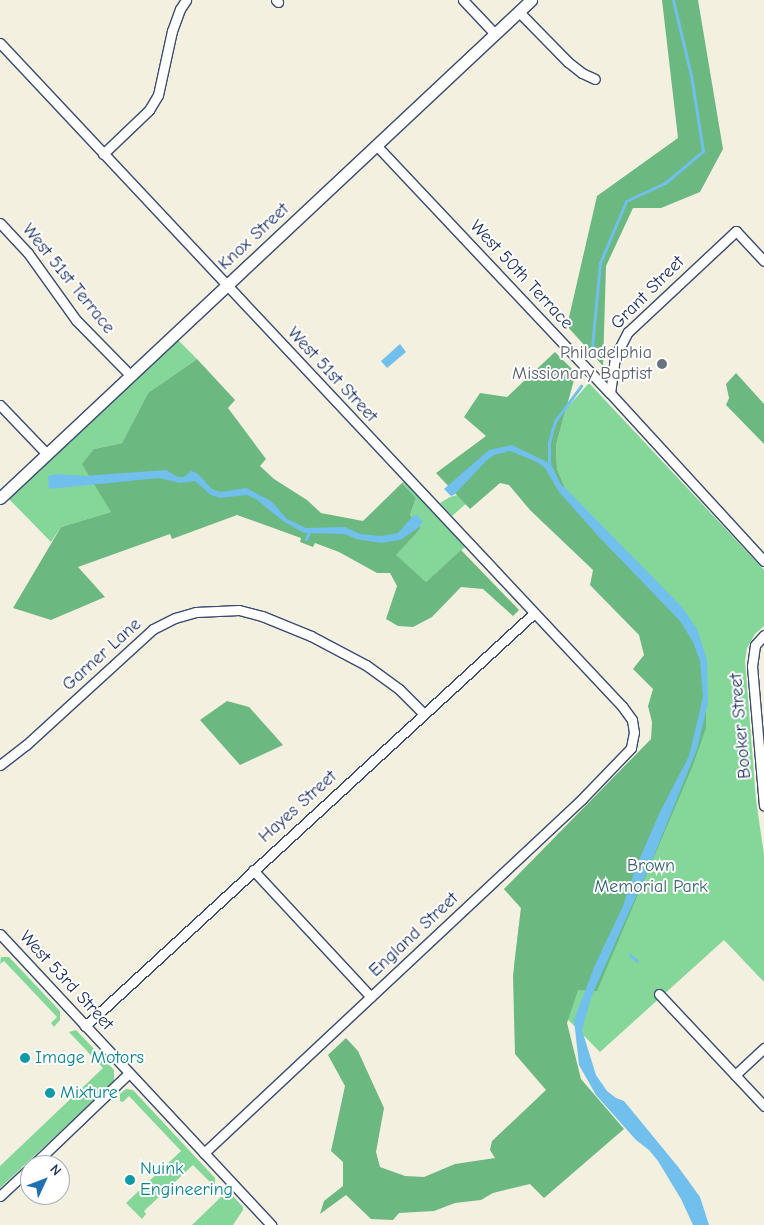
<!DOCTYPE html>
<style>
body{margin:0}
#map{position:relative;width:764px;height:1225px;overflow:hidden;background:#f3f0df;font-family:"Comic Neue",sans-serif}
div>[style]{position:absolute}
.green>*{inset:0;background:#84d798}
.forest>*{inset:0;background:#6bb880}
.water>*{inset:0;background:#71bfec}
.stream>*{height:3px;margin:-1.5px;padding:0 1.5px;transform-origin:1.5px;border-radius:1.5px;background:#71bfec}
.roads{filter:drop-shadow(1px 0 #3b4c71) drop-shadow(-1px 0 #3b4c71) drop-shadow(0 1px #3b4c71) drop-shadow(0 -1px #3b4c71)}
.minor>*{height:9px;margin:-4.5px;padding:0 4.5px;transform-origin:4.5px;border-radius:4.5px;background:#fff}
.tertiary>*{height:11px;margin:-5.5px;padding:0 5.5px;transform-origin:5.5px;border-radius:5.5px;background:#fff}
.dots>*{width:14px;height:14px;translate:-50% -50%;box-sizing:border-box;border:2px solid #fff;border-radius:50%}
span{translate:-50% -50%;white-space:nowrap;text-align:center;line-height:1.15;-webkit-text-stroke:4px #fff;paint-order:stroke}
.street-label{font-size:18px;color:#1b2f5e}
.worship-label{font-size:18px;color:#5b616d}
.right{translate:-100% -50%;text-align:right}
.park-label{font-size:18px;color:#3a616f}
.culture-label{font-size:18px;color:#0d838f}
.left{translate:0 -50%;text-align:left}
.north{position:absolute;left:20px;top:1155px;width:50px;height:50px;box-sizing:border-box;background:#fff;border:1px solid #a4acbf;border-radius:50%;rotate:47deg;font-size:14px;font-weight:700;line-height:20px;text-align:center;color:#1b2f5e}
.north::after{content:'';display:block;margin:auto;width:18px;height:22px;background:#1f6fb2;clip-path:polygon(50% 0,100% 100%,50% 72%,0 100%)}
</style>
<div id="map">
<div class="green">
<div style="clip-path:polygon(178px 340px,197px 359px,148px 393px,122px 443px,94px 449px,111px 512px,61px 527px,51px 542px,8px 498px)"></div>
<div style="clip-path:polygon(589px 383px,764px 570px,764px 626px,755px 634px,747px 648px,745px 661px,756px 800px,764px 855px,764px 982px,724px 940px,600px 1052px,514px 965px,521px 908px,504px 889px,668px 781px,706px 657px,527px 482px,491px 482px,452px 516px,440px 503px,450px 497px,465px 493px,486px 474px,566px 490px,557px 469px,556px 445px,566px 409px)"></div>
<div style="clip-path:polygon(404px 481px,465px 547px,426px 582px,395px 555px,421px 528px,410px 515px,416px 498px,402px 483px)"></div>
<div style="clip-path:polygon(1px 957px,9px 957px,60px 1011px,60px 1020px,54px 1027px,51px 1023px,57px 1017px,4px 961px,0 964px)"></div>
<div style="clip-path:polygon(76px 1030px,114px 1070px,114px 1081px,0 1188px,0 1166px,103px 1068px,69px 1032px)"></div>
<div style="clip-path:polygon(126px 1089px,133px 1090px,215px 1178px,215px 1187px,193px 1165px,144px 1211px,146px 1214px,142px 1219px,126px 1203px,181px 1151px,129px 1096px,123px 1102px,120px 1101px,120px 1094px)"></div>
<div style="clip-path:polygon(232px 1195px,243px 1207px,243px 1210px,233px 1225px,192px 1225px,222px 1196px)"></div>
</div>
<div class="forest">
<div style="clip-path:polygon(662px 0,698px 0,723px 149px,700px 192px,661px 208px,633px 208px,606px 266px,603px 366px,567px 326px,597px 196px,678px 138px)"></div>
<div style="clip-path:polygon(555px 352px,576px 373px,556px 445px,557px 469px,566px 490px,679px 605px,706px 656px,706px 728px,693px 765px,597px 991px,578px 990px,567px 1023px,581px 1079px,624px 1129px,544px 1198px,530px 1184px,493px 1193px,481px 1200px,455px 1203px,434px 1211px,399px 1213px,393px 1220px,371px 1219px,346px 1195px,320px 1214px,324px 1201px,343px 1186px,343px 1162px,331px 1151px,345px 1086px,328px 1055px,346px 1038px,358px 1051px,384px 1108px,376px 1152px,380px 1167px,405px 1176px,424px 1177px,455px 1164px,495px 1158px,490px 1150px,492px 1141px,546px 1090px,515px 1054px,513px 976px,521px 908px,504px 889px,651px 739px,652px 722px,648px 706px,653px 689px,633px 669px,644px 655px,639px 635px,590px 585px,593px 570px,530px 510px,509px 485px,500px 483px,470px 509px,436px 473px,486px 436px,464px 417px,480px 393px,507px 397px)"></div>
<div style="clip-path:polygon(197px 359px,235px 400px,228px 408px,266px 459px,260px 466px,274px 479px,307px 500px,321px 513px,363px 521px,402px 483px,416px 498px,410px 515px,421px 528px,396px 555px,426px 582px,461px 550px,519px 610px,513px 616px,483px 589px,461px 587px,432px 617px,413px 627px,398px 626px,386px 619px,397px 586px,390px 573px,377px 573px,339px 552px,315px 543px,313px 547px,300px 542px,301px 538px,237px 515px,172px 539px,170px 534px,78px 567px,105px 597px,51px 620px,13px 608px,61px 527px,111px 512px,82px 464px,94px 449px,122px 443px,148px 393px)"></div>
<div style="clip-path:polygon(736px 373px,764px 404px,764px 444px,726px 405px,729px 398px,726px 384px)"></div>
<div style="clip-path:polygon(227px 701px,249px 707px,283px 745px,240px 765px,200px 720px)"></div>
</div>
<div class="water">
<div style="clip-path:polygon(400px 344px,406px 352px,387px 368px,381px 361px)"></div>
<div style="clip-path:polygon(512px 445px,551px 464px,560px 483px,682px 607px,697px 629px,707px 660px,708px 703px,697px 749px,651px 863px,592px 995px,582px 1030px,596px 1075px,607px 1091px,616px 1098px,624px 1101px,679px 1168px,700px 1197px,709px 1225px,693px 1225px,681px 1199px,658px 1161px,649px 1150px,636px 1140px,596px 1095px,579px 1065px,574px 1020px,595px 965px,623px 906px,636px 867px,659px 814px,689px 756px,703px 697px,700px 661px,693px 642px,680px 621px,600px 538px,559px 492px,545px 468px,537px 462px,510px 451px,494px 455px,486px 461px,454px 495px,451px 496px,444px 489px,489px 450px)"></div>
<div style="clip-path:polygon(166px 470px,178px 477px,184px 477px,191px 471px,197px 473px,212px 489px,220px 492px,246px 488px,271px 501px,287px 519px,306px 528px,345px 527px,360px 534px,381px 536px,398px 533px,413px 516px,417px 515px,423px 522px,418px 528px,400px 540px,381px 543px,356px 539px,345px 534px,304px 533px,283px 521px,256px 499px,247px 495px,220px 498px,211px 495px,195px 481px,180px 483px,159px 478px,49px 489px,48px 476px,57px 474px,83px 476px)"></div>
</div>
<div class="stream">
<div style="left:591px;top:358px;width:95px;rotate:-84.6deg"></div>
<div style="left:600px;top:263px;width:67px;rotate:-67.2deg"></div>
<div style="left:626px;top:201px;width:43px;rotate:-24.8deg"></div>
<div style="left:665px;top:183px;width:50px;rotate:-40.1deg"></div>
<div style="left:703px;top:151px;width:77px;rotate:-99deg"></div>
<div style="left:691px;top:75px;width:77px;rotate:-103.5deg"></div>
<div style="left:549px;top:466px;width:24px;rotate:-90deg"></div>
<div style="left:549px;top:442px;width:22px;rotate:-74deg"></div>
<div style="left:555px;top:421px;width:44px;rotate:-53.4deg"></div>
<div style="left:306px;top:539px;width:9px;rotate:-69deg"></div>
<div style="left:630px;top:955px;width:9px;rotate:41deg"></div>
</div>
<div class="roads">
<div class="minor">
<div style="left:276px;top:0;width:3px;rotate:45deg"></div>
<div style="left:463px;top:0;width:47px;rotate:46.7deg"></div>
<div style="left:519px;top:12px;width:70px;rotate:45.6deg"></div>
<div style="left:568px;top:62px;width:18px;rotate:38deg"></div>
<div style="left:582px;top:73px;width:14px;rotate:25deg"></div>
<div style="left:0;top:43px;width:909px;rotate:46.83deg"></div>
<div style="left:622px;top:706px;width:17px;rotate:54deg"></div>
<div style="left:632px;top:720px;width:12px;rotate:81deg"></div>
<div style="left:634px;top:732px;width:16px;rotate:101deg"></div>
<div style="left:631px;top:748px;width:71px;rotate:133.9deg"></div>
<div style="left:582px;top:799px;width:518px;rotate:136.88deg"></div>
<div style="left:376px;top:145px;width:341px;rotate:46.7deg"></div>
<div style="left:610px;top:393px;width:228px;rotate:47.5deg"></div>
<div style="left:103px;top:154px;width:64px;rotate:-43.7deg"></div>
<div style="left:149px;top:110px;width:17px;rotate:-59deg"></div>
<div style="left:158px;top:95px;width:66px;rotate:-77.7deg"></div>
<div style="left:172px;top:31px;width:23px;rotate:-70deg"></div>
<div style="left:180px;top:9px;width:11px;rotate:-56deg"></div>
<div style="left:0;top:223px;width:41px;rotate:47deg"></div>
<div style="left:28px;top:253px;width:82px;rotate:54.4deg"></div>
<div style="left:76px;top:320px;width:78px;rotate:45.5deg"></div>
<div style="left:610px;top:393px;width:36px;rotate:-82deg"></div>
<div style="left:615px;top:357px;width:28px;rotate:-63deg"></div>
<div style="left:628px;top:332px;width:148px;rotate:-43.1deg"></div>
<div style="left:736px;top:231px;width:41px;rotate:47deg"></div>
<div style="left:0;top:405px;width:68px;rotate:46.2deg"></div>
<div style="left:764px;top:635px;width:13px;rotate:132deg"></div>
<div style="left:755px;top:645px;width:21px;rotate:98deg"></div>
<div style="left:752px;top:666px;width:140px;rotate:85.1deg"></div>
<div style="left:0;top:765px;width:33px;rotate:-38deg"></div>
<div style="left:26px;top:745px;width:172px;rotate:-42.4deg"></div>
<div style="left:153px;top:629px;width:25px;rotate:-27deg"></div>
<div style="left:175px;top:618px;width:22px;rotate:-16deg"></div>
<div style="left:196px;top:612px;width:43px;rotate:-2.7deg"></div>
<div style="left:239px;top:610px;width:24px;rotate:15deg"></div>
<div style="left:262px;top:616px;width:53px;rotate:22.2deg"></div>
<div style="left:311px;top:636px;width:62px;rotate:27.8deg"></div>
<div style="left:366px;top:665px;width:41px;rotate:36deg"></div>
<div style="left:399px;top:689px;width:35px;rotate:45deg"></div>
<div style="left:253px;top:870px;width:173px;rotate:47.1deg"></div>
<div style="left:0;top:934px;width:398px;rotate:47deg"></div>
<div style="left:659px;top:994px;width:154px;rotate:46.8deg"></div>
<div style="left:85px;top:1026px;width:609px;rotate:-42.6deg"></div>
<div style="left:735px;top:1075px;width:40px;rotate:-43deg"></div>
<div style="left:33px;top:1165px;width:133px;rotate:-43.8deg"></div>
<div style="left:0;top:1196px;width:41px;rotate:-43deg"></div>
</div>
<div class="tertiary">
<div style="left:0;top:498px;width:728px;rotate:-43.16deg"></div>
</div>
</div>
<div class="dots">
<div style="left:662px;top:364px;background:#6b7280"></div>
<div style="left:25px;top:1058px;background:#0f9aa8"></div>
<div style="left:50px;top:1093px;background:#0f9aa8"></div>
<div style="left:130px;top:1180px;background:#0f9aa8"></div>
</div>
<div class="street-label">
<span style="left:254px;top:237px;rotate:-43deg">Knox Street</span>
<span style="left:521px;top:275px;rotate:47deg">West 50th Terrace</span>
<span style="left:68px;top:279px;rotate:51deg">West 51st Terrace</span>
<span style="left:648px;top:293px;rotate:-45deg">Grant Street</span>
<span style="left:332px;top:375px;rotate:47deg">West 51st Street</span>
<span style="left:102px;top:655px;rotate:-42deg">Garner Lane</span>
<span style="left:741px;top:726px;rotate:-95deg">Booker Street</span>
<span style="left:298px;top:807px;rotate:-42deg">Hayes Street</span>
<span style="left:414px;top:935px;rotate:-43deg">England Street</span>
<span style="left:66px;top:981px;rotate:47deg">West 53rd Street</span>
</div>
<div class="worship-label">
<span class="right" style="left:652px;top:364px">Philadelphia<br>Missionary Baptist</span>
</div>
<div class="park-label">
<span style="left:651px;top:877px">Brown<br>Memorial Park</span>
</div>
<div class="culture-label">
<span class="left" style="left:35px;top:1058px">Image Motors</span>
<span class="left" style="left:60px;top:1093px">Mixture</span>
<span class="left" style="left:140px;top:1180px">Nuink<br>Engineering</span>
</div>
<div class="north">N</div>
</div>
